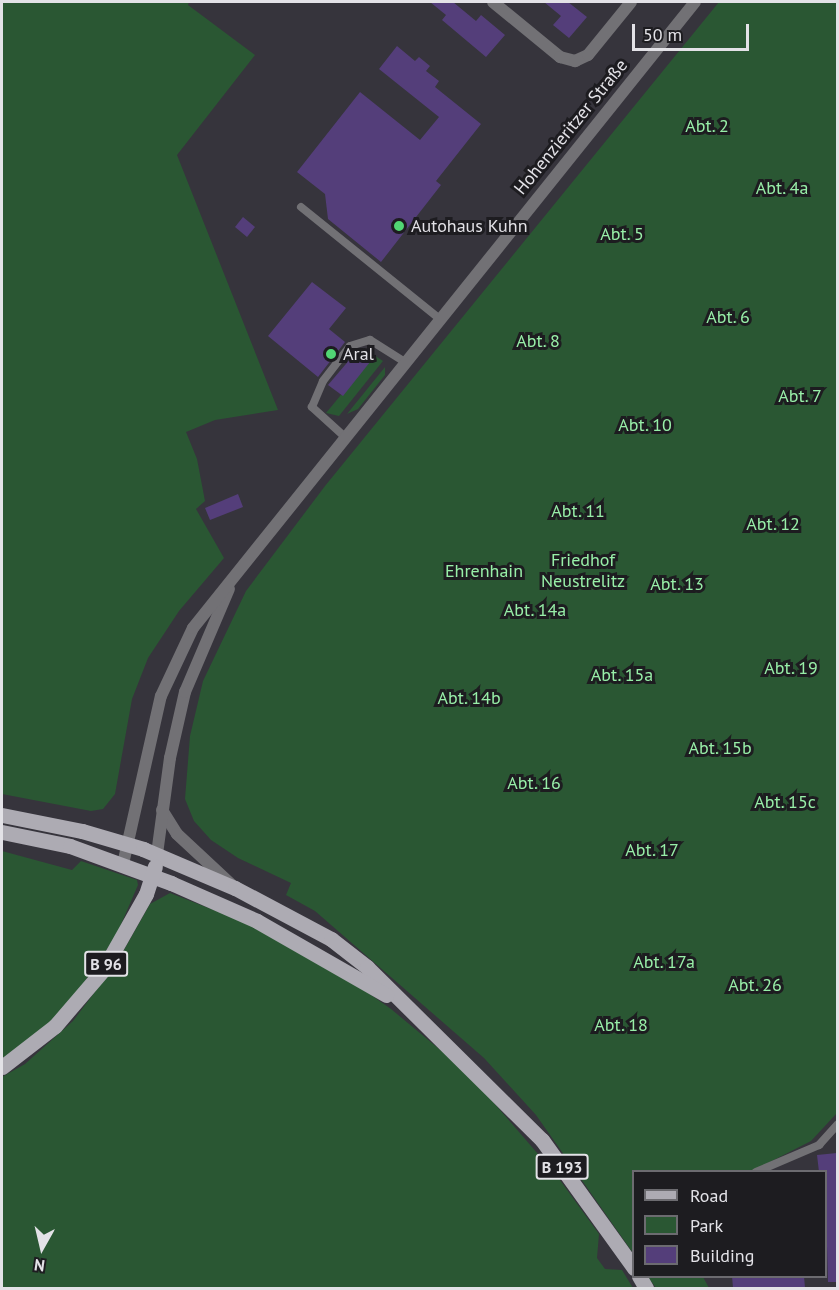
<!DOCTYPE html>
<meta charset="utf-8">
<style>
body{margin:0}
#map{position:relative;width:839px;height:1290px;overflow:hidden;background:#36343c;font-family:"PT Sans",sans-serif}
div>[style]{position:absolute}
.green>*{inset:0;background:#2a5733}
.building>*{inset:0;background:#543e7a}
.service>*{height:8px;margin:-4px;padding:0 4px;transform-origin:4px;border-radius:4px;background:#727175}
.minor>*{height:12px;margin:-6px;padding:0 6px;transform-origin:6px;border-radius:6px;background:#727175}
.primary>*{height:15px;margin:-7.5px;padding:0 7.5px;transform-origin:7.5px;border-radius:7.5px;background:#adabb3}
.dots>*{width:16px;height:16px;translate:-50% -50%;box-sizing:border-box;border:3px solid #1d1c20;border-radius:50%}
span{translate:-50% -50%;white-space:nowrap;text-align:center;line-height:1.15;-webkit-text-stroke:6px #1d1c20;paint-order:stroke}
.shield-label span{padding:2px 4px;background:#1d1c20;border:2px solid;border-radius:4px;-webkit-text-stroke-width:0}
.shield-label{font-size:16px;color:#e3e2e7;font-weight:700}
.park-label{font-size:18px;color:#98efa8}
.street-label{font-size:18px;color:#e3e2e7}
.poi-label{font-size:18px;color:#e3e2e7}
.left{translate:0 -50%;text-align:left}
.frame{position:absolute;inset:0;border:3px solid #e3e2e7;pointer-events:none}
.legend{position:absolute;left:632px;top:1170px;width:195px;height:108px;box-sizing:border-box;background:#1d1c20;border:2px solid #6c6b70;margin:0;padding:8px 10px;list-style:none;font-size:18px;color:#e3e2e7}
.legend li{display:flex;align-items:center;gap:12px;height:30px}
.legend b{width:30px;border:2px solid #6c6b70}
.north{position:absolute;left:12px;top:1218px;width:60px;height:60px;-webkit-text-stroke:4px #1d1c20;paint-order:stroke;rotate:188deg;font-size:16px;font-weight:700;line-height:24px;text-align:center;color:#e3e2e7}
.north::after{content:'';display:block;margin:auto;width:21px;height:27px;background:#e3e2e7;clip-path:polygon(50% 0,100% 100%,50% 72%,0 100%)}
.scale{position:absolute;left:632px;top:24px;width:117px;height:27px;box-sizing:border-box;border:3px solid #e3e2e7;border-top:0;padding-left:8px;font-size:18px;line-height:21px;white-space:nowrap;color:#e3e2e7;-webkit-text-stroke:4px #1d1c20;paint-order:stroke}
</style>
<div id="map">
<div class="green">
<div style="clip-path:polygon(2px 2px,189px 2px,188px 5px,255px 55px,177px 155px,278px 410px,215px 420px,186px 432px,197px 459px,205px 501px,196px 509px,224px 558px,179px 611px,148px 658px,132px 699px,115px 794px,103px 809px,91px 811px,2px 794px)"></div>
<div style="clip-path:polygon(719px 2px,837px 2px,837px 1113px,811px 1141px,752px 1171px,634px 1172px,633px 1253px,536px 1115px,484px 1058px,315px 911px,286px 895px,291px 883px,238px 858px,211px 840px,194px 821px,185px 799px,190px 736px,203px 681px,246px 591px,325px 486px)"></div>
<div style="clip-path:polygon(374px 355px,383px 361px,339px 416px,326px 413px)"></div>
<div style="clip-path:polygon(385px 367px,385px 375px,358px 409px,347px 414px)"></div>
<div style="clip-path:polygon(2px 851px,72px 870px,81px 861px,137px 880px,138px 885px,116px 936px,78px 991px,53px 1020px,2px 1059px)"></div>
<div style="clip-path:polygon(170px 893px,252px 925px,344px 976px,391px 1009px,444px 1053px,487px 1095px,557px 1176px,599px 1234px,597px 1258px,605px 1269px,622px 1270px,633px 1288px,2px 1288px,2px 1077px,25px 1064px,73px 1021px,116px 964px,150px 904px)"></div>
<div style="clip-path:polygon(648px 1277px,703px 1277px,709px 1288px,656px 1288px)"></div>
</div>
<div class="building">
<div style="clip-path:polygon(430px 2px,453px 2px,476px 21px,481px 15px,505px 35px,486px 57px,442px 20px,446px 15px)"></div>
<div style="clip-path:polygon(544px 2px,568px 2px,587px 17px,569px 38px,553px 25px,561px 16px)"></div>
<div style="clip-path:polygon(397px 46px,415px 61px,419px 57px,430px 66px,426px 71px,439px 81px,435px 87px,481px 124px,436px 181px,441px 185px,381px 262px,328px 219px,325px 194px,297px 172px,360px 92px,420px 140px,439px 117px,379px 69px)"></div>
<div style="clip-path:polygon(243px 217px,255px 227px,247px 237px,235px 227px)"></div>
<div style="clip-path:polygon(312px 282px,346px 308px,329px 329px,345px 342px,318px 377px,268px 336px)"></div>
<div style="clip-path:polygon(357px 351px,370px 362px,343px 396px,328px 385px)"></div>
<div style="clip-path:polygon(238px 494px,243px 507px,210px 520px,205px 508px)"></div>
<div style="clip-path:polygon(837px 1153px,837px 1282px,828px 1282px,825px 1172px,819px 1172px,817px 1155px)"></div>
<div style="clip-path:polygon(732px 1276px,804px 1276px,805px 1288px,733px 1288px)"></div>
</div>
<div class="service">
<div style="left:301px;top:207px;width:179px;rotate:38.9deg"></div>
<div style="left:345px;top:437px;width:45px;rotate:-137.7deg"></div>
<div style="left:312px;top:407px;width:28px;rotate:-67deg"></div>
<div style="left:323px;top:381px;width:44px;rotate:-52.4deg"></div>
<div style="left:350px;top:346px;width:21px;rotate:-17deg"></div>
<div style="left:370px;top:340px;width:41px;rotate:32.2deg"></div>
<div style="left:756px;top:1172px;width:69px;rotate:-23.2deg"></div>
<div style="left:819px;top:1145px;width:28px;rotate:-48deg"></div>
</div>
<div class="minor">
<div style="left:493px;top:2px;width:87px;rotate:39.4deg"></div>
<div style="left:560px;top:57px;width:16px;rotate:15deg"></div>
<div style="left:575px;top:61px;width:14px;rotate:-25deg"></div>
<div style="left:588px;top:55px;width:68px;rotate:-50.9deg"></div>
<div style="left:162px;top:810px;width:28px;rotate:58deg"></div>
<div style="left:177px;top:834px;width:78px;rotate:42.9deg"></div>
<div style="left:157px;top:854px;width:97px;rotate:-82.3deg"></div>
<div style="left:170px;top:758px;width:68px;rotate:-77.2deg"></div>
<div style="left:185px;top:692px;width:112px;rotate:-66.9deg"></div>
<div style="left:123px;top:864px;width:172px;rotate:-77.3deg"></div>
<div style="left:161px;top:696px;width:75px;rotate:-64.8deg"></div>
<div style="left:193px;top:628px;width:802px;rotate:-51.27deg"></div>
</div>
<div class="primary">
<div style="left:2px;top:815px;width:82px;rotate:11.3deg"></div>
<div style="left:82px;top:831px;width:64px;rotate:16.4deg"></div>
<div style="left:143px;top:849px;width:100px;rotate:23deg"></div>
<div style="left:235px;top:888px;width:109px;rotate:28deg"></div>
<div style="left:331px;top:939px;width:46px;rotate:37.9deg"></div>
<div style="left:367px;top:967px;width:246px;rotate:44.7deg"></div>
<div style="left:542px;top:1140px;width:158px;rotate:54.3deg"></div>
<div style="left:2px;top:832px;width:69px;rotate:11.6deg"></div>
<div style="left:70px;top:846px;width:108px;rotate:20.1deg"></div>
<div style="left:171px;top:883px;width:94px;rotate:23.8deg"></div>
<div style="left:257px;top:921px;width:149px;rotate:29.8deg"></div>
<div style="left:2px;top:1067px;width:67px;rotate:-37.7deg"></div>
<div style="left:55px;top:1026px;width:74px;rotate:-49.4deg"></div>
<div style="left:103px;top:970px;width:87px;rotate:-60.5deg"></div>
<div style="left:146px;top:894px;width:29px;rotate:-72deg"></div>
<div style="left:639px;top:1276px;width:14px;rotate:60deg"></div>
</div>
<div class="dots">
<div style="left:399px;top:226px;background:#51d674"></div>
<div style="left:331px;top:354px;background:#51d674"></div>
</div>
<div class="shield-label">
<span style="left:106px;top:964px">B 96</span>
<span style="left:562px;top:1167px">B 193</span>
</div>
<div class="park-label">
<span style="left:707px;top:126px">Abt. 2</span>
<span style="left:782px;top:188px">Abt. 4a</span>
<span style="left:622px;top:234px">Abt. 5</span>
<span style="left:728px;top:317px">Abt. 6</span>
<span style="left:538px;top:341px">Abt. 8</span>
<span style="left:800px;top:396px">Abt. 7</span>
<span style="left:645px;top:425px">Abt. 10</span>
<span style="left:578px;top:511px">Abt. 11</span>
<span style="left:773px;top:524px">Abt. 12</span>
<span style="left:583px;top:571px">Friedhof<br>Neustrelitz</span>
<span style="left:484px;top:571px">Ehrenhain</span>
<span style="left:677px;top:584px">Abt. 13</span>
<span style="left:535px;top:610px">Abt. 14a</span>
<span style="left:791px;top:668px">Abt. 19</span>
<span style="left:622px;top:675px">Abt. 15a</span>
<span style="left:469px;top:698px">Abt. 14b</span>
<span style="left:720px;top:748px">Abt. 15b</span>
<span style="left:534px;top:783px">Abt. 16</span>
<span style="left:785px;top:802px">Abt. 15c</span>
<span style="left:652px;top:850px">Abt. 17</span>
<span style="left:664px;top:962px">Abt. 17a</span>
<span style="left:755px;top:985px">Abt. 26</span>
<span style="left:621px;top:1025px">Abt. 18</span>
</div>
<div class="street-label">
<span style="left:571px;top:127px;rotate:-51deg">Hohenzieritzer Straße</span>
</div>
<div class="poi-label">
<span class="left" style="left:411px;top:226px">Autohaus Kuhn</span>
<span class="left" style="left:343px;top:354px">Aral</span>
</div>
<div class="frame"></div>
<ul class="legend">
<li><b style="height:8px;background:#adabb3"></b>Road</li>
<li><b style="height:16px;background:#2a5733"></b>Park</li>
<li><b style="height:16px;background:#543e7a"></b>Building</li>
</ul>
<div class="north">N</div>
<div class="scale">50 m</div>
</div>
